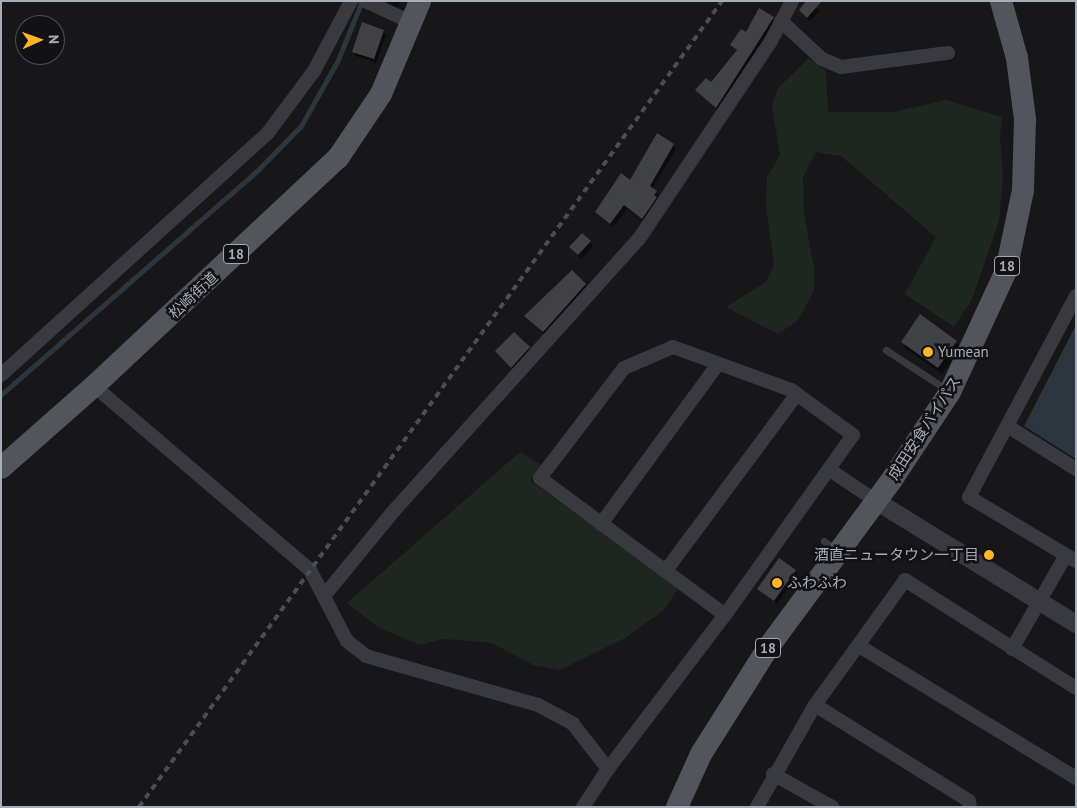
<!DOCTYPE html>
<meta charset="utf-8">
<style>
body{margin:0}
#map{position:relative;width:1077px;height:808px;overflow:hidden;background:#171719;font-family:"PT Sans","Noto Sans JP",sans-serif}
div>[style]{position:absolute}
.green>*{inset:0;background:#1e271f}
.water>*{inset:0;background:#2c363e}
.shadow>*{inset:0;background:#0007}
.stream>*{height:4.5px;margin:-2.25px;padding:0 2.25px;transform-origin:2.25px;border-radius:2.25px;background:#2c363e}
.building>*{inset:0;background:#414246}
.service>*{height:7px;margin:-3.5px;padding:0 3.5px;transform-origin:3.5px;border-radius:3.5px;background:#393a40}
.minor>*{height:14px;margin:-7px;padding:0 7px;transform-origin:7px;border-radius:7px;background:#393a40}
.tertiary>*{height:18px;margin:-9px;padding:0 9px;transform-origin:9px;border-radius:9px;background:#393a40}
.primary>*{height:22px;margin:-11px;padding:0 11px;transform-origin:11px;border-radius:11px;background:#53555d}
.rail>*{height:4px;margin-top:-2px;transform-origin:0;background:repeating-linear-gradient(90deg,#4a4d53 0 6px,transparent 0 11px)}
.dots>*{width:14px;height:14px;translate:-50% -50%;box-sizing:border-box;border:2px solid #121214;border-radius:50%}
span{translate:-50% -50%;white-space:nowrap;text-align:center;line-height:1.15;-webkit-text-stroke:5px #121214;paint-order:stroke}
.shield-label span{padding:1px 4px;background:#121214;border:1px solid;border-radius:4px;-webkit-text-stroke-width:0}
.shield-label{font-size:14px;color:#a8adba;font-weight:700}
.street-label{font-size:15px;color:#a8adba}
.poi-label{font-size:15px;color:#a8adba}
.left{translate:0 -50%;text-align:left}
.right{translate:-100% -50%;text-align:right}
.frame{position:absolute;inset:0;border:2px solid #a8adba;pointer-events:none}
.north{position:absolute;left:15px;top:15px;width:50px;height:50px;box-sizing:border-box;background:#121214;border:1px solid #4e5056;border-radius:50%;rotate:88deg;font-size:14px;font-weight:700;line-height:20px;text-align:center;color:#a8adba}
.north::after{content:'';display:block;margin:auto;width:18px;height:22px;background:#ffb429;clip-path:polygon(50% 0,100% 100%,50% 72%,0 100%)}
</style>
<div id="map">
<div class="green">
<div style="clip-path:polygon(809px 58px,826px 71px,828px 112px,894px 112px,946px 100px,1002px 117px,1000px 136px,1003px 175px,999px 221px,972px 299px,954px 327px,905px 294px,936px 237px,841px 156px,816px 152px,803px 177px,804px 213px,814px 268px,814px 291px,798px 320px,778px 334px,726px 307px,767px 281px,774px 265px,766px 205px,767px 177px,780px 155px,772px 106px,778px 88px)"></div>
<div style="clip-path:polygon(520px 452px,543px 466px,530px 481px,679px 587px,664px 610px,625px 638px,560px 670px,533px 665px,492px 643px,444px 639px,420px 645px,379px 628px,347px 603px)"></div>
</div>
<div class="water">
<div style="clip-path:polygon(1076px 325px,1076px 459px,1024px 426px)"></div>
</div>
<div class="shadow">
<div style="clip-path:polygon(386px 1px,401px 1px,398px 8px)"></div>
<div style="clip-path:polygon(816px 7px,819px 11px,810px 21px,800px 10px)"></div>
<div style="clip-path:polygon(772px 17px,775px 22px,765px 41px,719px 111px,697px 90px,712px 84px,737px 52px,732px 45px)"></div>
<div style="clip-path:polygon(383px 31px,386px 36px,376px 63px,356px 56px,354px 52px)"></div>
<div style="clip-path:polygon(673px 145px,676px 149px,652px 189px,658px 196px,658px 202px,645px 222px,627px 209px,613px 227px,599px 216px,596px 212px)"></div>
<div style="clip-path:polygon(582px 234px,593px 246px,581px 259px,570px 247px)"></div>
<div style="clip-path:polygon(585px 285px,588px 289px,546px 336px,526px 316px)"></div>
<div style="clip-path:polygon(902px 342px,956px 342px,960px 349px,942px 374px,906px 349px)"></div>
<div style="clip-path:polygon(528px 348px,531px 353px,514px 371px,496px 351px)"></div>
<div style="clip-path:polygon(795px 571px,797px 575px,777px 604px,759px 589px)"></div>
</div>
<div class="stream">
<div style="left:1px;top:395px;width:343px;rotate:-41.2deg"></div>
<div style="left:259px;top:169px;width:60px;rotate:-45.7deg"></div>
<div style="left:301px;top:126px;width:76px;rotate:-60.7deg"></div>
<div style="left:338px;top:60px;width:64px;rotate:-67.9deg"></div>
</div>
<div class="building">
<div style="clip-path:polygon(806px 1px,822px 1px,807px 18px,799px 10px)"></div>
<div style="clip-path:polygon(759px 8px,774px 17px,716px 108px,695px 90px,706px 78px,711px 82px,737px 50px,730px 45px,741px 29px,746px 32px)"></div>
<div style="clip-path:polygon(362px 22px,384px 30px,374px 59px,352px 52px)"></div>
<div style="clip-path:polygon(657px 133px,674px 144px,650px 186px,657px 191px,654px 195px,657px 197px,642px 219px,624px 205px,610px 224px,595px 212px,621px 173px,630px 180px)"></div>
<div style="clip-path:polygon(582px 233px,591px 241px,578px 255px,569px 247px)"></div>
<div style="clip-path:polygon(572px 270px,586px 284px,543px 332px,524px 316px)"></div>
<div style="clip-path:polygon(920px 314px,957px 341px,938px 368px,901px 342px)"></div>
<div style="clip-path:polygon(514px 332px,530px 347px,511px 368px,495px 351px)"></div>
<div style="clip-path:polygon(779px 558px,796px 570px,774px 601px,757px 589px)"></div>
</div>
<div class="service">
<div style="left:886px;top:350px;width:75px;rotate:33.1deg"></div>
<div style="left:824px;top:541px;width:15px;rotate:37deg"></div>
</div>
<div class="minor">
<div style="left:365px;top:1px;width:53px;rotate:24.6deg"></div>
<div style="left:781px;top:21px;width:56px;rotate:42.8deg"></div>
<div style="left:822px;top:59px;width:21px;rotate:23deg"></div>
<div style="left:841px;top:67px;width:108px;rotate:-7.5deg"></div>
<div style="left:1076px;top:296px;width:228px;rotate:118deg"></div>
<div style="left:969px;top:497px;width:125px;rotate:30.9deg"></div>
<div style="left:673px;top:347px;width:126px;rotate:20deg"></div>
<div style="left:791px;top:390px;width:77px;rotate:36deg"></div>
<div style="left:853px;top:435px;width:221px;rotate:125.4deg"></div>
<div style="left:725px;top:615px;width:230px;rotate:-143.5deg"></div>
<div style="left:540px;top:478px;width:138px;rotate:-52.6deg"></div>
<div style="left:624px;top:368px;width:53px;rotate:-23.2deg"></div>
<div style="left:1px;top:375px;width:359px;rotate:-42.2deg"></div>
<div style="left:267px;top:134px;width:79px;rotate:-53.3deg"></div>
<div style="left:314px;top:71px;width:79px;rotate:-62.1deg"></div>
<div style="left:94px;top:386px;width:284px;rotate:40.4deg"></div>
<div style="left:310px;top:570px;width:80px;rotate:62.5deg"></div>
<div style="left:347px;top:641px;width:24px;rotate:38deg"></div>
<div style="left:366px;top:656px;width:179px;rotate:15.9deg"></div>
<div style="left:538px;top:705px;width:40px;rotate:28deg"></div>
<div style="left:573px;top:724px;width:57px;rotate:52.1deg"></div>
<div style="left:1009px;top:427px;width:79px;rotate:32.1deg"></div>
<div style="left:830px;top:470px;width:55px;rotate:34deg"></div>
<div style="left:601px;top:524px;width:198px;rotate:-53.8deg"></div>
<div style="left:667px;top:569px;width:218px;rotate:-53.4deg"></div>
<div style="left:324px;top:596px;width:106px;rotate:-50.7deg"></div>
<div style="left:391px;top:514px;width:370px;rotate:-48deg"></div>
<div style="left:639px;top:239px;width:238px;rotate:-56.3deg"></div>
<div style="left:771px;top:41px;width:45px;rotate:-62.3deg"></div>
<div style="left:859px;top:646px;width:254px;rotate:31.3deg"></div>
<div style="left:1012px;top:649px;width:108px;rotate:-60.1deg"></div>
<div style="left:815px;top:705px;width:181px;rotate:31.9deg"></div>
<div style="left:969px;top:801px;width:6px;rotate:81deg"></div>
<div style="left:773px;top:774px;width:68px;rotate:29.2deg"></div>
<div style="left:583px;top:807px;width:45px;rotate:-56.7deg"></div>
<div style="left:608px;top:769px;width:193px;rotate:-52.8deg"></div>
<div style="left:757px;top:807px;width:117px;rotate:-60.4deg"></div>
<div style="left:815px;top:705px;width:154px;rotate:-54.2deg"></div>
<div style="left:905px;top:580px;width:202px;rotate:32.3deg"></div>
</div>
<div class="tertiary">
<div style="left:876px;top:501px;width:235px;rotate:31.6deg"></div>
</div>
<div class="primary">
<div style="left:1px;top:468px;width:124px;rotate:-41.4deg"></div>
<div style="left:94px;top:386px;width:334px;rotate:-43.1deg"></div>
<div style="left:338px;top:158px;width:77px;rotate:-56.1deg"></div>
<div style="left:381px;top:94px;width:101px;rotate:-67.2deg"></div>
<div style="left:677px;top:807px;width:58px;rotate:-65.6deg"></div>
<div style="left:701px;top:754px;width:129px;rotate:-57.7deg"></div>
<div style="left:770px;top:645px;width:207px;rotate:-53.6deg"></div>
<div style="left:893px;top:478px;width:103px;rotate:-56.5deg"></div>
<div style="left:950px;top:392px;width:133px;rotate:-65.2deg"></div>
<div style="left:1006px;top:271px;width:83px;rotate:-78.1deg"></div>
<div style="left:1023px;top:190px;width:71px;rotate:-88.4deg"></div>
<div style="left:1025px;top:119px;width:62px;rotate:-97.5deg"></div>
<div style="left:1017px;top:58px;width:59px;rotate:-105.7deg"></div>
</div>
<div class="rail">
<div style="left:139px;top:807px;width:995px;rotate:-54.12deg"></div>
</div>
<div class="dots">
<div style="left:928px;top:352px;background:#ffb429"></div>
<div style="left:989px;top:555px;background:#ffb429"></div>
<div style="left:777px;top:583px;background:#ffb429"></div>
</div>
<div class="shield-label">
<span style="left:236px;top:254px">18</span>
<span style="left:1007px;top:266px">18</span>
<span style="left:768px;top:648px">18</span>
</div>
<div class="street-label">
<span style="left:193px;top:295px;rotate:-43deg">松崎街道</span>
<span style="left:924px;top:428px;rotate:-57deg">成田安食バイパス</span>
</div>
<div class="poi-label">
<span class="left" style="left:938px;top:352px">Yumean</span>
<span class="right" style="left:979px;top:555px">酒直ニュータウン一丁目</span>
<span class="left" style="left:787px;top:583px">ふわふわ</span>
</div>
<div class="frame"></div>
<div class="north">N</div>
</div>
